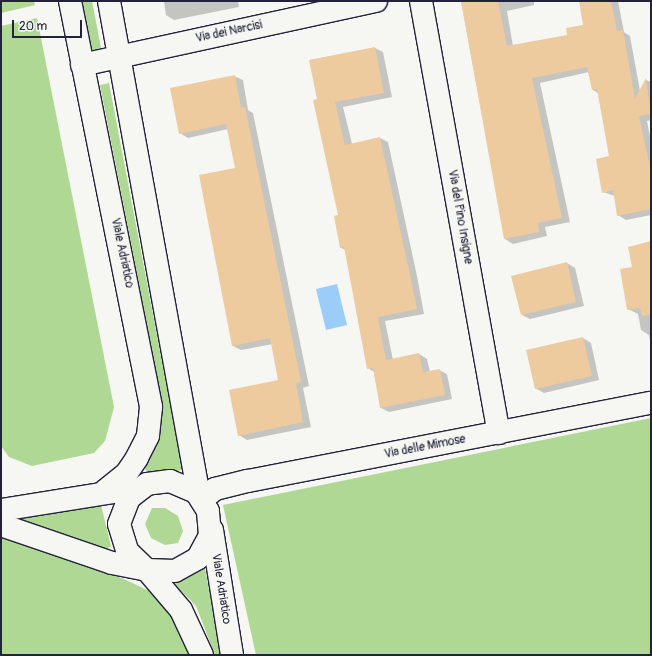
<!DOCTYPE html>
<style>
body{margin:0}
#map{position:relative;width:652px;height:656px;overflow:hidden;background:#f6f6f2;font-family:Pangolin,sans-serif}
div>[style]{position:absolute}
.green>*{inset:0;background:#afd895}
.water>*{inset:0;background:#9ccdf9}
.shadow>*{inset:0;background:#0003}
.building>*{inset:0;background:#edcb9f}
.roads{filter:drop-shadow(1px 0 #22223b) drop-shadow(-1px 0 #22223b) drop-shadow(0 1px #22223b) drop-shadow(0 -1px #22223b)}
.minor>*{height:22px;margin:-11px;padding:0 11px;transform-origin:11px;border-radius:11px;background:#f6f6f2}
span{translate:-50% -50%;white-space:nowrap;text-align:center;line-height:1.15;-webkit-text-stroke:3px #f6f6f2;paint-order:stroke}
.street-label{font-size:12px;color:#22223b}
.frame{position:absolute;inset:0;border:2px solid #22223b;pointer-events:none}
.scale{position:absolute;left:12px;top:20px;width:70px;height:18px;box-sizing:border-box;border:2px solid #22223b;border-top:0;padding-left:5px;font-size:12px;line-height:14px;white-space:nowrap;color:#22223b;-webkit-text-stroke:3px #f6f6f2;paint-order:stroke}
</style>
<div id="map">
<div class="green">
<div style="clip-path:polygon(1px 1px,34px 1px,35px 5px,1px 13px)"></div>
<div style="clip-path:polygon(81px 1px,92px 1px,101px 48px,90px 51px)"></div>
<div style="clip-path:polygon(37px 18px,114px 407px,105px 441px,94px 453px,32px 466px,9px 457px,1px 446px,1px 26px)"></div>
<div style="clip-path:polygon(109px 83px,182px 467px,182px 470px,151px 476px,145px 469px,160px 426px,161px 396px,100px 85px)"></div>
<div style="clip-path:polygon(651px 418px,651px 655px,256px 655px,223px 505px)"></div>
<div style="clip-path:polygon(101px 505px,111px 546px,106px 550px,20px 519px)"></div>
<div style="clip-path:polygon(152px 508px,165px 508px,178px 516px,183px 531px,178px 543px,165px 545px,151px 538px,145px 524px)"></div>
<div style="clip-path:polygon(1px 537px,124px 579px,151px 592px,169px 607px,194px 655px,1px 655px)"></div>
<div style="clip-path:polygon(204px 564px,222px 655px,215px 655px,196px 606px,171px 580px)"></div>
</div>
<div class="water">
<div style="clip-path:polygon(337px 284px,347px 325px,326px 330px,316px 289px)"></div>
</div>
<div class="shadow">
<div style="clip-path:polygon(164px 1px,238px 1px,239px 7px,174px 20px,166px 15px)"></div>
<div style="clip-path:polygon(461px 1px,534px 1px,534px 5px,507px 11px,513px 46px,568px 36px,585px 26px,580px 1px,618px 1px,624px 32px,630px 36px,640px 91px,646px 80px,651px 82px,651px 120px,647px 121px,651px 142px,651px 215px,626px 220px,618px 215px,615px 196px,603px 192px,610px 157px,598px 93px,593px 90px,589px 72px,540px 83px,570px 222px,545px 227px,547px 236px,513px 244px,505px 239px)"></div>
<div style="clip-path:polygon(375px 48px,383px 52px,392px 97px,343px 107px,352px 144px,380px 138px,388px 142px,417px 276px,424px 314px,385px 321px,393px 360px,419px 354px,427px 359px,430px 372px,439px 370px,447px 374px,452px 399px,389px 412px,381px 408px,374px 372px,368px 368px,346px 250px,341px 248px,339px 215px,310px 60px)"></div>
<div style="clip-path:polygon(234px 76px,243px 80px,248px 110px,253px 113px,309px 386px,303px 388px,311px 427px,247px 440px,239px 435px,280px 380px,273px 344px,241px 350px,233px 346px,200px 176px,236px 169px,228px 129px,188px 138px,180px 133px)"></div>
<div style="clip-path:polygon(651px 242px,651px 346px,649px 335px,641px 330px,638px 314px,628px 309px,633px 268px)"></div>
<div style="clip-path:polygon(567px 263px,575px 268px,584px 306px,530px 319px,522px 315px)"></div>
<div style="clip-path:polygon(583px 338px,591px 343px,599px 380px,544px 393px,535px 388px)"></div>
</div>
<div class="building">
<div style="clip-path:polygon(461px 1px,498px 1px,507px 46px,567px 35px,566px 28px,583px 25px,579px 1px,611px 1px,617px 31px,623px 30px,635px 99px,646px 78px,651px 114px,639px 116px,651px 172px,651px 209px,617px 216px,613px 190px,602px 193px,596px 159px,609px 156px,597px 89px,592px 90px,587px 67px,543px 76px,532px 78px,562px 218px,538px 223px,539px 232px,504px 239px)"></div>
<div style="clip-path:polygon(375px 47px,384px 93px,335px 102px,345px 145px,380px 137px,409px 270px,417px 309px,378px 317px,386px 360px,419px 353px,423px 372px,440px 369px,445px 395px,380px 408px,373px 368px,367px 369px,344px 247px,340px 248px,334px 216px,338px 215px,313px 100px,317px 99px,309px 60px)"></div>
<div style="clip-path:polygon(235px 75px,241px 108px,245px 107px,301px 382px,296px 383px,303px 422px,238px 436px,229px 390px,278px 380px,270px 338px,232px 346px,199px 175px,235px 168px,226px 124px,179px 134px,170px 88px)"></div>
<div style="clip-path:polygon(651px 241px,651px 315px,642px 316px,640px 308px,627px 310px,620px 269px,632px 267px,628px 247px)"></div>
<div style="clip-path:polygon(567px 262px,576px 302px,521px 315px,511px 276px)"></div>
<div style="clip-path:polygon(583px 337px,592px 376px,535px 389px,526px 350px)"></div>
</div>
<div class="roads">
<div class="minor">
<div style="left:70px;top:1px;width:414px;rotate:78.7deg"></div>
<div style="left:151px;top:407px;width:29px;rotate:96deg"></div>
<div style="left:148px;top:436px;width:25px;rotate:117deg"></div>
<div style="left:137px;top:458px;width:18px;rotate:124deg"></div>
<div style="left:127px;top:473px;width:28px;rotate:141deg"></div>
<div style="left:109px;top:1px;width:497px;rotate:79.7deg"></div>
<div style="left:198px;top:490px;width:10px;rotate:61deg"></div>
<div style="left:421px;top:1px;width:439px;rotate:79.8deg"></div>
<div style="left:82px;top:65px;width:301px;rotate:-12.3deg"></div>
<div style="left:203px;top:499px;width:16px;rotate:-40deg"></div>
<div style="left:215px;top:489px;width:34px;rotate:-14deg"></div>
<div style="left:248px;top:481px;width:410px;rotate:-11deg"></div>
<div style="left:1px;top:510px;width:121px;rotate:-9.1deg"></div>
<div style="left:1px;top:525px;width:117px;rotate:18.9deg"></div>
<div style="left:112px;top:563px;width:36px;rotate:11deg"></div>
<div style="left:147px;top:570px;width:28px;rotate:2deg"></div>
<div style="left:175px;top:571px;width:26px;rotate:-29deg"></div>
<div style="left:198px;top:558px;width:26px;rotate:-62deg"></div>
<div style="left:210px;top:535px;width:24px;rotate:-95deg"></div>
<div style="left:208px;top:511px;width:22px;rotate:-122deg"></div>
<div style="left:196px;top:492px;width:28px;rotate:-157deg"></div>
<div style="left:170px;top:481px;width:23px;rotate:173deg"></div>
<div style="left:147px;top:484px;width:23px;rotate:142deg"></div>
<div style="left:129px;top:498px;width:28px;rotate:111deg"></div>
<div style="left:119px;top:524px;width:28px;rotate:73deg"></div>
<div style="left:127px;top:551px;width:28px;rotate:44deg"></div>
<div style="left:147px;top:570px;width:52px;rotate:49.6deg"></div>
<div style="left:181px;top:610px;width:50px;rotate:65deg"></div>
<div style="left:212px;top:530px;width:127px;rotate:80.9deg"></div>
</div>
</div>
<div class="street-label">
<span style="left:229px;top:32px;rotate:-12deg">Via dei Narcisi</span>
<span style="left:460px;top:217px;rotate:80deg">Via del Pino Insigne</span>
<span style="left:122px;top:253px;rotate:78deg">Viale Adriatico</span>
<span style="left:425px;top:447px;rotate:-11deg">Via delle Mimose</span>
<span style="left:221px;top:589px;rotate:81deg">Viale Adriatico</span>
</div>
<div class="frame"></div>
<div class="scale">20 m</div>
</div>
